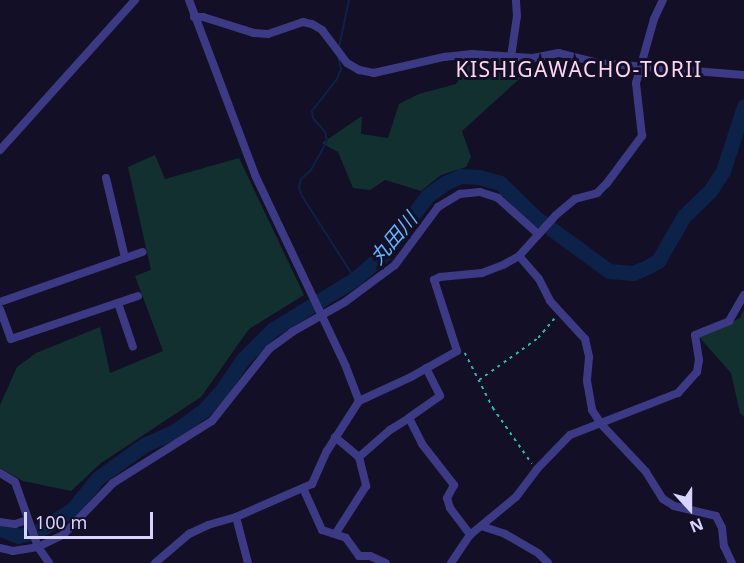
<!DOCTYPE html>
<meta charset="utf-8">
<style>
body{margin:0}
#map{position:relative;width:744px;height:563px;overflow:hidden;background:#130f26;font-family:"Noto Sans","Noto Sans JP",sans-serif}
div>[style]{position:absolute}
.green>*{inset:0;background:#12302f}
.stream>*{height:2px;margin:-1px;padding:0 1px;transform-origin:1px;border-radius:1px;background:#0c2248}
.river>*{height:15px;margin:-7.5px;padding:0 7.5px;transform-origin:7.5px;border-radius:7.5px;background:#0c2248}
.path>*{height:1.5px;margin-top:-0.75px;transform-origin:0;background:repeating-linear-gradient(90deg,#2fb8b0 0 3px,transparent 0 7.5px)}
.minor>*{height:8px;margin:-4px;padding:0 4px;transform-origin:4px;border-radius:4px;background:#3d3a85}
span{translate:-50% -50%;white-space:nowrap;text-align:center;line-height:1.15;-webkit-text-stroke:6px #130f26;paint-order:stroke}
.water-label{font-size:20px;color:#62b6ff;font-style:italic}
.quarter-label{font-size:21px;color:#ffd6f0;letter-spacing:1.5px}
.north{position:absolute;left:660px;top:479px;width:60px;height:60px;-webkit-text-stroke:4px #130f26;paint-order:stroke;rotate:159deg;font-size:16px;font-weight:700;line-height:24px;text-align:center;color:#d9d4ff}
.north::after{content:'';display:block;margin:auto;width:21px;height:27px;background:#d9d4ff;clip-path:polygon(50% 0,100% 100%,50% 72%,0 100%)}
.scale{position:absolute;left:24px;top:512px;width:129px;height:27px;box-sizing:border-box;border:3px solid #d9d4ff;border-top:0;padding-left:8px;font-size:18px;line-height:21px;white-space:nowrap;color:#d9d4ff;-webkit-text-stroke:4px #130f26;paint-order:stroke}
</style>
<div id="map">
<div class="green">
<div style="clip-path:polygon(468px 57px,535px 61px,527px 72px,462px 131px,471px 157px,466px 167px,441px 175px,421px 191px,385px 180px,370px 190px,353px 188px,338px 152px,322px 143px,362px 116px,361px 134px,388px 138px,399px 104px,419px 94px,456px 84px,463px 74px)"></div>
<div style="clip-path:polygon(155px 155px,165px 179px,239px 158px,304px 295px,249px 329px,201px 397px,101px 463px,71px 491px,23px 481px,0 468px,0 405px,17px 367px,36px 353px,100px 327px,110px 373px,163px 351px,135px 276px,151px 270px,128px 167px)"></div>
<div style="clip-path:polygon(744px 309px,744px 417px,740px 413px,731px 373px,699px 337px,740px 318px)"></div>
</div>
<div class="stream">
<div style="left:339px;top:47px;width:48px;rotate:-78deg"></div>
<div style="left:338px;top:56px;width:13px;rotate:77deg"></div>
<div style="left:341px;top:69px;width:11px;rotate:112deg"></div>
<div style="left:337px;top:79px;width:41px;rotate:128deg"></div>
<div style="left:312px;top:111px;width:7px;rotate:82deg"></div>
<div style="left:313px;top:118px;width:18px;rotate:49deg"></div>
<div style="left:325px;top:132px;width:9px;rotate:77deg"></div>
<div style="left:327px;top:141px;width:33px;rotate:119deg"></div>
<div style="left:311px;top:170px;width:13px;rotate:138deg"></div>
<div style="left:301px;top:179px;width:8px;rotate:104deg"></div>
<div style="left:299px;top:187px;width:9px;rotate:72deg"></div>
<div style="left:302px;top:196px;width:98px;rotate:57.4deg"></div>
</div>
<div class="river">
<div style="left:0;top:529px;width:19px;rotate:21deg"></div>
<div style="left:18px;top:536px;width:21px;rotate:-14deg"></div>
<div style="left:38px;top:531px;width:40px;rotate:-32deg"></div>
<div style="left:72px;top:510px;width:41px;rotate:-50.9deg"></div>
<div style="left:98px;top:478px;width:57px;rotate:-35.7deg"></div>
<div style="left:144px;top:445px;width:34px;rotate:-24deg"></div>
<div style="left:175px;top:431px;width:36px;rotate:-36deg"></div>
<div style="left:204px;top:410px;width:27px;rotate:-48deg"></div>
<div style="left:222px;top:390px;width:37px;rotate:-56deg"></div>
<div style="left:243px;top:359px;width:41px;rotate:-45deg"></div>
<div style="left:272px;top:330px;width:97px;rotate:-31.6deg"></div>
<div style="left:355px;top:279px;width:38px;rotate:-41deg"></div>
<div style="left:384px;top:254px;width:72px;rotate:-53.4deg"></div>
<div style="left:427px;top:196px;width:22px;rotate:-36deg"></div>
<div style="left:445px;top:183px;width:17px;rotate:-24deg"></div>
<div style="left:461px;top:176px;width:18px;rotate:3deg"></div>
<div style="left:479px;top:177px;width:22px;rotate:16deg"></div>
<div style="left:500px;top:183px;width:49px;rotate:44.2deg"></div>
<div style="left:535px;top:217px;width:92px;rotate:36.1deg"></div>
<div style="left:609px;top:271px;width:24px;rotate:5deg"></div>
<div style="left:633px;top:273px;width:15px;rotate:-23deg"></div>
<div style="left:647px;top:267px;width:13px;rotate:-29deg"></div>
<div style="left:658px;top:261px;width:52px;rotate:-60deg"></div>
<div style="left:684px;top:216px;width:36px;rotate:-44deg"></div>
<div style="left:710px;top:191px;width:24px;rotate:-57deg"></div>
<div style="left:723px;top:171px;width:68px;rotate:-72.1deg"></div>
</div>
<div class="path">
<div style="left:465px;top:353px;width:62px;rotate:63deg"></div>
<div style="left:493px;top:408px;width:68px;rotate:55.1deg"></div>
<div style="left:479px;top:380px;width:72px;rotate:-35.4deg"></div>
<div style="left:538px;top:338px;width:25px;rotate:-50deg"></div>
</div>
<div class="minor">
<div style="left:189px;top:0;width:187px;rotate:69.3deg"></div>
<div style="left:255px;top:175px;width:212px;rotate:64.6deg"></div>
<div style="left:346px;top:367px;width:36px;rotate:69deg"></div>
<div style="left:194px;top:17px;width:9px"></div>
<div style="left:203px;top:17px;width:53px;rotate:17.4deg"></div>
<div style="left:254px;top:33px;width:14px;rotate:4deg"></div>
<div style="left:268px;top:34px;width:37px;rotate:-19deg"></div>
<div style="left:303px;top:22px;width:9px;rotate:13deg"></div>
<div style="left:312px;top:24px;width:12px;rotate:31deg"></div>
<div style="left:322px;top:30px;width:41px;rotate:52.9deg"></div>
<div style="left:347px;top:63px;width:14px;rotate:30deg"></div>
<div style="left:359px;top:70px;width:15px;rotate:11deg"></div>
<div style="left:374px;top:73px;width:72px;rotate:-12.9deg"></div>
<div style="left:444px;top:57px;width:28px;rotate:-6deg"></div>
<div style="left:472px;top:54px;width:61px;rotate:3.8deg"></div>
<div style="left:533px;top:58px;width:26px;rotate:-11deg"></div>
<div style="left:559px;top:53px;width:40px;rotate:14.4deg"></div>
<div style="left:598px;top:63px;width:146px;rotate:4.7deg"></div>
<div style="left:511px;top:57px;width:41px;rotate:-81.7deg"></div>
<div style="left:517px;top:16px;width:16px;rotate:-94deg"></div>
<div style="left:0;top:150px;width:202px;rotate:-48deg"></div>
<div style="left:106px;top:178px;width:82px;rotate:76.6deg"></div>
<div style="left:519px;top:256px;width:30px;rotate:49deg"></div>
<div style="left:539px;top:279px;width:25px;rotate:63deg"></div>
<div style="left:550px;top:301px;width:52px;rotate:47.4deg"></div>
<div style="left:585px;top:339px;width:18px;rotate:77deg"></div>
<div style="left:589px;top:357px;width:24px;rotate:95deg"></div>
<div style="left:587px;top:381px;width:29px;rotate:80deg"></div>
<div style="left:592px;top:410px;width:17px;rotate:57deg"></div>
<div style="left:601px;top:424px;width:66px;rotate:46.8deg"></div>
<div style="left:646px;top:472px;width:32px;rotate:58deg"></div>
<div style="left:663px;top:499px;width:13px;rotate:32deg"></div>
<div style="left:674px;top:506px;width:43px;rotate:13.4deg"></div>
<div style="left:716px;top:516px;width:13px;rotate:63deg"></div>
<div style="left:722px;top:528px;width:18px;rotate:84deg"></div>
<div style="left:724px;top:546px;width:19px;rotate:65deg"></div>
<div style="left:0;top:302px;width:151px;rotate:-19.3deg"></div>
<div style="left:118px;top:303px;width:46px;rotate:71.2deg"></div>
<div style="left:0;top:309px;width:32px;rotate:70deg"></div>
<div style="left:11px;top:339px;width:134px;rotate:-18.7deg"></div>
<div style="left:426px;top:368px;width:31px;rotate:63deg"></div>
<div style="left:440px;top:396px;width:38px;rotate:145deg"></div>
<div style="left:409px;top:418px;width:29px;rotate:63deg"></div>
<div style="left:422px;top:444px;width:52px;rotate:52deg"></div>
<div style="left:454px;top:485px;width:15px;rotate:118deg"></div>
<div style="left:447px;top:498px;width:10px;rotate:73deg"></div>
<div style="left:450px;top:508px;width:34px;rotate:53deg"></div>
<div style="left:335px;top:437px;width:31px;rotate:40deg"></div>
<div style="left:359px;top:457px;width:30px;rotate:76deg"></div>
<div style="left:366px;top:486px;width:56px;rotate:122.6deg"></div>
<div style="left:359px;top:457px;width:41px;rotate:-41.1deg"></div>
<div style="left:390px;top:430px;width:22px;rotate:-32deg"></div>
<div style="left:0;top:473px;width:17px;rotate:31deg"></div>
<div style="left:15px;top:482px;width:69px;rotate:70.5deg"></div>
<div style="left:38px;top:547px;width:19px;rotate:55deg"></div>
<div style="left:303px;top:488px;width:46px;rotate:65.7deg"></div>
<div style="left:322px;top:530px;width:25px;rotate:18deg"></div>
<div style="left:346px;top:538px;width:22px;rotate:54deg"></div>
<div style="left:359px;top:556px;width:11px"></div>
<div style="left:370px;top:556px;width:17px;rotate:24deg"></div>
<div style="left:236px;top:517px;width:48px;rotate:75.4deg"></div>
<div style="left:0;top:522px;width:15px;rotate:8deg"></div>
<div style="left:15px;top:524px;width:13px;rotate:-18deg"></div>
<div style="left:481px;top:526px;width:25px;rotate:18deg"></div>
<div style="left:505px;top:534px;width:39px;rotate:30deg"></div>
<div style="left:539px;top:554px;width:13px;rotate:45deg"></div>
<div style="left:0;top:548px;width:13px;rotate:13deg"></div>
<div style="left:13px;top:551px;width:25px;rotate:-9deg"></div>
<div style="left:38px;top:547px;width:28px;rotate:-26deg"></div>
<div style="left:63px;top:535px;width:72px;rotate:-46.1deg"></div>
<div style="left:113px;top:483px;width:117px;rotate:-32.1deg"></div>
<div style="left:212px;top:421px;width:92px;rotate:-51.6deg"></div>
<div style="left:269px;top:349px;width:29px;rotate:-36deg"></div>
<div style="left:292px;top:332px;width:61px;rotate:-29.5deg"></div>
<div style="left:345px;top:302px;width:62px;rotate:-36.5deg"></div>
<div style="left:395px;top:265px;width:72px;rotate:-53.4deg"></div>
<div style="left:438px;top:207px;width:26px;rotate:-31deg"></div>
<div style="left:460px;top:194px;width:20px;rotate:-6deg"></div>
<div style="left:480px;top:192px;width:19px;rotate:18deg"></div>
<div style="left:498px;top:198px;width:54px;rotate:42deg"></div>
<div style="left:155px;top:563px;width:45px;rotate:-40.5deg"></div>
<div style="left:189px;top:534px;width:21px;rotate:-25deg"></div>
<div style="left:208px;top:525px;width:29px;rotate:-16deg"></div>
<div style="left:236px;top:517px;width:83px;rotate:-23.5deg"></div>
<div style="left:312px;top:484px;width:36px;rotate:-66deg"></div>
<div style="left:327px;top:451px;width:59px;rotate:-57.4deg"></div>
<div style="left:359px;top:401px;width:57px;rotate:-24.8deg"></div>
<div style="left:411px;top:377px;width:53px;rotate:-29.5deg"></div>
<div style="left:457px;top:351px;width:75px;rotate:-107.9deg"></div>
<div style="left:434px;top:280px;width:7px;rotate:-27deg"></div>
<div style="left:440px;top:277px;width:42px;rotate:-5.4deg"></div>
<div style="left:482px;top:273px;width:22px;rotate:-21deg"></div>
<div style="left:503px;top:265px;width:18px;rotate:-29deg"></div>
<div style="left:519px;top:256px;width:55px;rotate:-47.9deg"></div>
<div style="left:556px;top:215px;width:25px;rotate:-40deg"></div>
<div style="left:575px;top:199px;width:23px;rotate:-15deg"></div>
<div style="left:597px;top:193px;width:14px;rotate:-45deg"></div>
<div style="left:607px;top:183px;width:59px;rotate:-53.3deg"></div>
<div style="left:642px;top:136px;width:53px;rotate:-96.5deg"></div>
<div style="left:636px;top:83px;width:66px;rotate:-74.3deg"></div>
<div style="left:654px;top:19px;width:21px;rotate:-65deg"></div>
<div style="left:451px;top:563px;width:34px;rotate:-56deg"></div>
<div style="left:470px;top:535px;width:60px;rotate:-39.6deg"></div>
<div style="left:516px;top:497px;width:35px;rotate:-53deg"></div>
<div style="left:537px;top:469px;width:47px;rotate:-45.9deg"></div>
<div style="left:570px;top:435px;width:116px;rotate:-21.3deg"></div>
<div style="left:678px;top:393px;width:28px;rotate:-48deg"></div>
<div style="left:697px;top:372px;width:12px;rotate:-81deg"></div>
<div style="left:699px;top:360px;width:25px;rotate:-99deg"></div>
<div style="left:695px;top:335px;width:37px;rotate:-22deg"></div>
<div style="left:729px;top:321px;width:30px;rotate:-60deg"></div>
</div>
<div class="water-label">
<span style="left:393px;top:238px;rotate:-50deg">丸田川</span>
</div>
<div class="quarter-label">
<span style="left:579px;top:69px">KISHIGAWACHO-TORII</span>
</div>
<div class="north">N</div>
<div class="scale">100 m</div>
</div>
